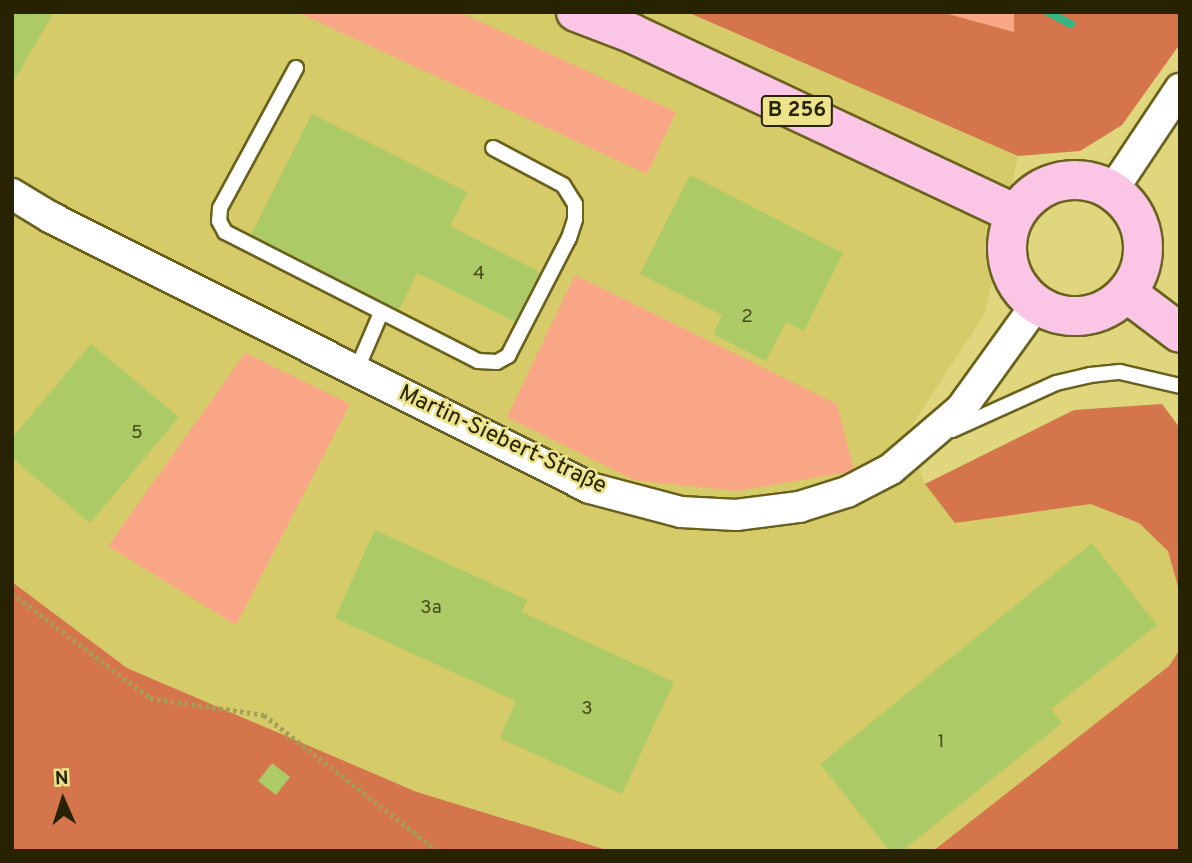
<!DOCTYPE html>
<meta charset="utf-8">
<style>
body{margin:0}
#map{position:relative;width:1192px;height:863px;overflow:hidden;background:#dfd67e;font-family:Overpass,sans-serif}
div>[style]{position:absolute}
.built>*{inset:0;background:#d6cb69}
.green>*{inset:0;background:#f9a786}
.forest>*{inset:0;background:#d5754c}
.stream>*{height:8px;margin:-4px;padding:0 4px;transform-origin:4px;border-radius:4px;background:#35b584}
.building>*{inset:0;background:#acca65}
.path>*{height:4.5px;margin-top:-2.25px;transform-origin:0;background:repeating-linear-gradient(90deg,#a69e57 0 3.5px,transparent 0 7px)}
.roads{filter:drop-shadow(2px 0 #69611d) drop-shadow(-2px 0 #69611d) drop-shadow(0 2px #69611d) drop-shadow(0 -2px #69611d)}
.lane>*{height:14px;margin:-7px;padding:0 7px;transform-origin:7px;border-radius:7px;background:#fff}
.street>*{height:30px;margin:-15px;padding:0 15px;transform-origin:15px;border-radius:15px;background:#fff}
.primary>*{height:38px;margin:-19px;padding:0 19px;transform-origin:19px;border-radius:19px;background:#fbc5e6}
.primary>.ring{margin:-19px;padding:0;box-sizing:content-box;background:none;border:38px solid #fbc5e6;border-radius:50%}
span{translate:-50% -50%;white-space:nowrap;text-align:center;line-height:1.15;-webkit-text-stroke:5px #ece38b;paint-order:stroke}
.number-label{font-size:19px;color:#484c19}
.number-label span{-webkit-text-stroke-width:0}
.shield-label span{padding:2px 5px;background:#ece38b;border:2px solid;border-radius:5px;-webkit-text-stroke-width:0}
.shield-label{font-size:21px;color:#272200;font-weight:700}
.street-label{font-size:23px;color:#272200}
.frame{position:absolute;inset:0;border:14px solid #272200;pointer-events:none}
.north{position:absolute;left:28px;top:765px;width:70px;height:70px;-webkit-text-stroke:5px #ece38b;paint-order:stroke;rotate:357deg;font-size:19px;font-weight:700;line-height:28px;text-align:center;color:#272200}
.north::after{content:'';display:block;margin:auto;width:24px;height:32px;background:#272200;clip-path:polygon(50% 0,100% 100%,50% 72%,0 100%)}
</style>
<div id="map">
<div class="built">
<div style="clip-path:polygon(12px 12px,687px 12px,1018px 156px,985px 313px,907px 433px,925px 484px,955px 523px,1092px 504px,1139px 523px,1168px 551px,1180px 594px,1180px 649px,1169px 666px,933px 851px,610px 851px,417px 792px,127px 668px,12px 582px)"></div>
</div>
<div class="green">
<div style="clip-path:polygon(297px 12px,459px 12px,676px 112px,647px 174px)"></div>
<div style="clip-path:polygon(941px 12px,1014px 12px,1015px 32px)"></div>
<div style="clip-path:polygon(575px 275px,837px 404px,854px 471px,736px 491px,634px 480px,507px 417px)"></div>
<div style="clip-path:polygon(245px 353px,350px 404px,236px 625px,108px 546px)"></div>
</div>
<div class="forest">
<div style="clip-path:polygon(687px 12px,941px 12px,1014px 32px,1014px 12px,1180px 12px,1180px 44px,1122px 125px,1080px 151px,1018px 156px)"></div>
<div style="clip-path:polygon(1162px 404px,1180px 428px,1180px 594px,1168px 551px,1139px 523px,1091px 504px,955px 523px,925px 484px,1074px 410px)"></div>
<div style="clip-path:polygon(12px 582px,127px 668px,417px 792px,610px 851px,12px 851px)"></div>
<div style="clip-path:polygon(1180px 649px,1180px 851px,933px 851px,1169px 666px)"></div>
</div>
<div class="stream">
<div style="left:1048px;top:12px;width:26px;rotate:28deg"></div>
</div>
<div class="building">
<div style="clip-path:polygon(12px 12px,54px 12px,12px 84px)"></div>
<div style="clip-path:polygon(312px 114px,467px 192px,450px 226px,540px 272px,515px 322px,417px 273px,399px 310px,251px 235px)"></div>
<div style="clip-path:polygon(690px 175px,843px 253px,804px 331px,786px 322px,766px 361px,713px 334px,722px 315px,640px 274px)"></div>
<div style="clip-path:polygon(91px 344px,179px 417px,90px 523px,12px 458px,12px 438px)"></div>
<div style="clip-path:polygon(375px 530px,527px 600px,522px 612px,674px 682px,622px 794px,500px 738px,516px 701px,335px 618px)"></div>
<div style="clip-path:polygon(1092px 543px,1157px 625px,1051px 709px,1062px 723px,902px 851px,890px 851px,820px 764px)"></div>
<div style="clip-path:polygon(272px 763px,290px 777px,276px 795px,258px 781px)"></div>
</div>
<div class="path">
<div style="left:12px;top:593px;width:173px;rotate:37.3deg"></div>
<div style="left:150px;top:698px;width:115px;rotate:8.5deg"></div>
<div style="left:264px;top:715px;width:221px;rotate:38deg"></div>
</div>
<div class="roads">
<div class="lane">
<div style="left:296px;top:68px;width:159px;rotate:118.5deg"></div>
<div style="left:220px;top:208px;width:13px;rotate:94deg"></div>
<div style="left:219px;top:221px;width:13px;rotate:61deg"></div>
<div style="left:225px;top:232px;width:284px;rotate:27deg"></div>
<div style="left:478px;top:361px;width:19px;rotate:3deg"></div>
<div style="left:497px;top:362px;width:13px;rotate:-29deg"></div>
<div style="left:508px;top:356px;width:133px;rotate:-62.7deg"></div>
<div style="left:569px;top:238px;width:20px;rotate:-72deg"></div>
<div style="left:575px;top:219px;width:15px;rotate:-90deg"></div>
<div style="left:575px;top:204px;width:22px;rotate:-122deg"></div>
<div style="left:563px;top:185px;width:79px;rotate:-152.1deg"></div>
<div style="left:356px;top:371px;width:63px;rotate:-66.7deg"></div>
<div style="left:952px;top:430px;width:114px;rotate:-24.3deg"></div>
<div style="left:1056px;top:383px;width:35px;rotate:-13deg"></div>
<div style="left:1090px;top:375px;width:30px;rotate:-6deg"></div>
<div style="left:1120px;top:372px;width:62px;rotate:13.1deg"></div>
</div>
<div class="street">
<div style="left:1112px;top:191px;width:123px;rotate:-56.3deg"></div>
<div style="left:12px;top:194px;width:44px;rotate:31.2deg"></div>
<div style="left:50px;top:217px;width:604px;rotate:26.65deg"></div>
<div style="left:590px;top:488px;width:94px;rotate:14.8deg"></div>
<div style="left:681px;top:512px;width:55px;rotate:3.1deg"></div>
<div style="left:736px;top:515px;width:64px;rotate:-7.2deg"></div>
<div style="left:799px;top:507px;width:50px;rotate:-17.4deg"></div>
<div style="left:847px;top:492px;width:50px;rotate:-27.6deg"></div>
<div style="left:891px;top:469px;width:92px;rotate:-40.6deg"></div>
<div style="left:961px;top:409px;width:128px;rotate:-54.2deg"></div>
</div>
<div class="primary">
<div style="left:576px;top:12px;width:59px;rotate:20.9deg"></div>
<div style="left:631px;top:33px;width:425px;rotate:25.2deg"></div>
<div class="ring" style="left:1007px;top:180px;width:98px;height:98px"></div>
<div style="left:1127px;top:293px;width:66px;rotate:37deg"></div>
</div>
</div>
<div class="number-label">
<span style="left:479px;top:275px">4</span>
<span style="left:747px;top:318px">2</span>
<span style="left:137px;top:434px">5</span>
<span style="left:431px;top:609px">3a</span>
<span style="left:587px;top:710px">3</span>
<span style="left:941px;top:743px">1</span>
</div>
<div class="shield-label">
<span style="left:797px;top:111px">B 256</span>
</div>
<div class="street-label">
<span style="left:502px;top:441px;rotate:25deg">Martin-Siebert-Straße</span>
</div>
<div class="frame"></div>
<div class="north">N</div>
</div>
